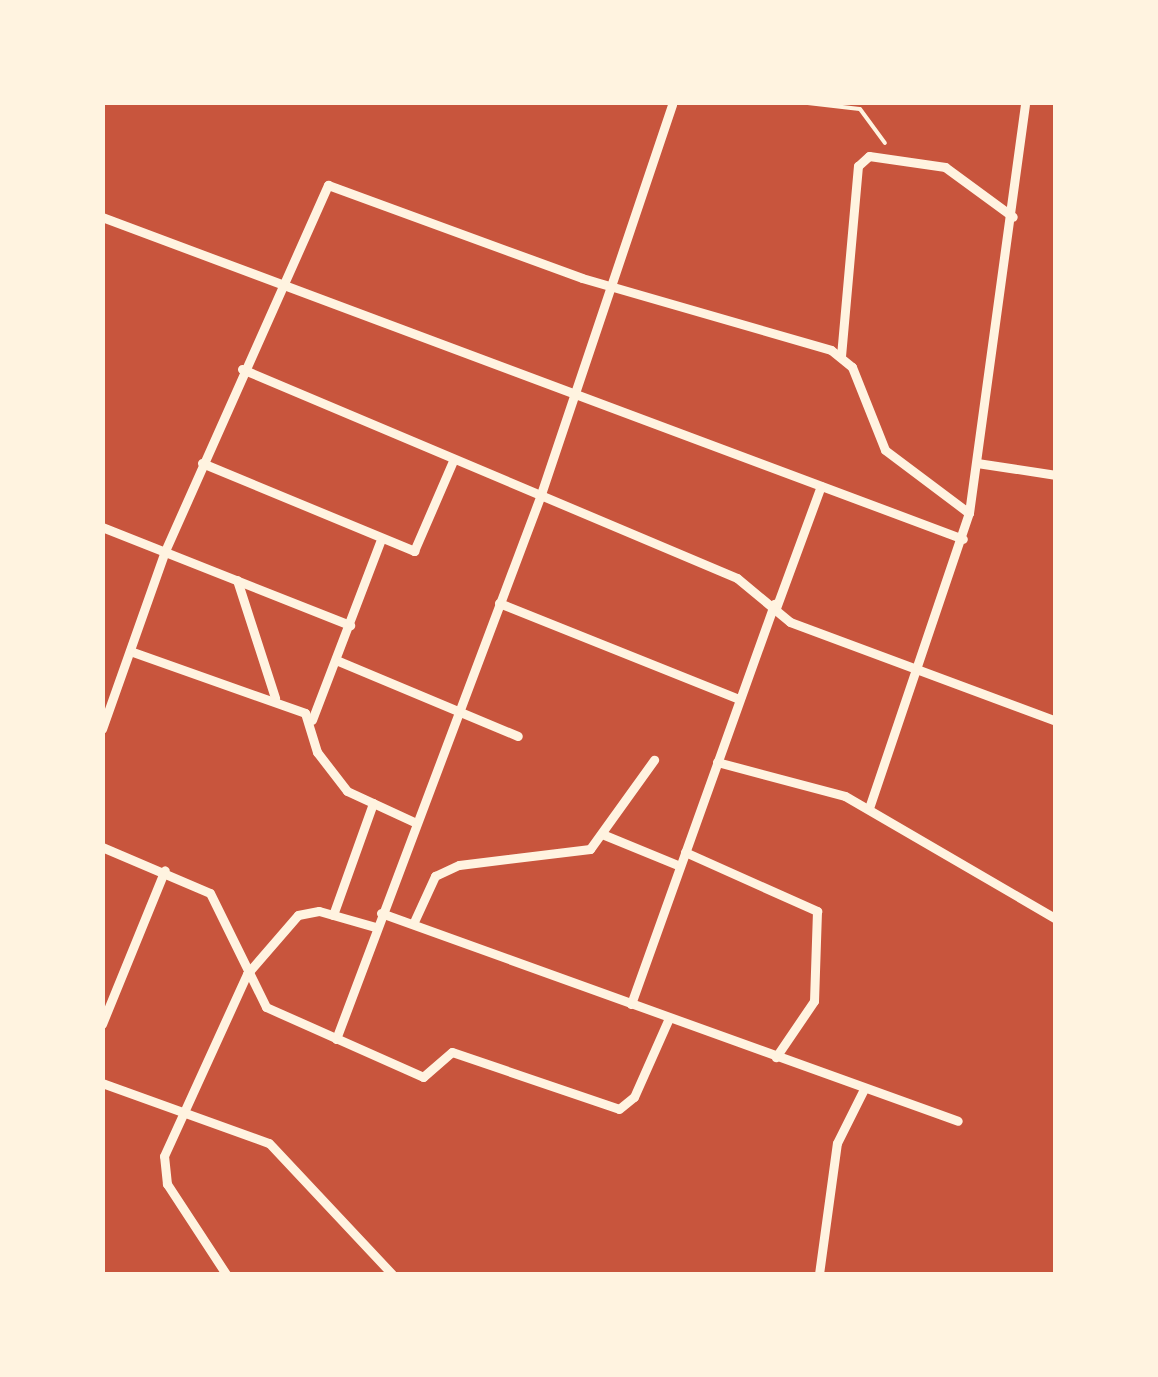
<!DOCTYPE html>
<style>
body{margin:0}
#map{position:relative;width:1158px;height:1377px;overflow:hidden;background:#c8553d;font-family:Mulish,sans-serif}
div>[style]{position:absolute}
.path>*{height:4px;margin:-2px;padding:0 2px;transform-origin:2px;border-radius:2px;background:#fff3e0}
.minor>*{height:9px;margin:-4.5px;padding:0 4.5px;transform-origin:4.5px;border-radius:4.5px;background:#fff3e0}
span{translate:-50% -50%;white-space:nowrap;text-align:center;line-height:1.15;-webkit-text-stroke:9px #fff3e0;paint-order:stroke}
.frame{position:absolute;inset:0;border:105px solid #fff3e0;pointer-events:none}
</style>
<div id="map">
<div class="path">
<div style="left:799px;top:102px;width:61px;rotate:6.5deg"></div>
<div style="left:860px;top:109px;width:42px;rotate:53.7deg"></div>
</div>
<div class="minor">
<div style="left:102px;top:217px;width:919px;rotate:20.5deg"></div>
<div style="left:841px;top:356px;width:191px;rotate:-84.9deg"></div>
<div style="left:858px;top:166px;width:15px;rotate:-42deg"></div>
<div style="left:869px;top:156px;width:77px;rotate:8.2deg"></div>
<div style="left:945px;top:167px;width:84px;rotate:36.3deg"></div>
<div style="left:242px;top:369px;width:537px;rotate:22.89deg"></div>
<div style="left:737px;top:578px;width:69px;rotate:39.7deg"></div>
<div style="left:790px;top:622px;width:284px;rotate:20.4deg"></div>
<div style="left:202px;top:463px;width:230px;rotate:22.5deg"></div>
<div style="left:414px;top:551px;width:98px;rotate:-66.6deg"></div>
<div style="left:977px;top:463px;width:80px;rotate:8.6deg"></div>
<div style="left:102px;top:527px;width:267px;rotate:21.6deg"></div>
<div style="left:237px;top:580px;width:124px;rotate:72.1deg"></div>
<div style="left:499px;top:603px;width:258px;rotate:21.8deg"></div>
<div style="left:776px;top:608px;width:130px;rotate:-69.8deg"></div>
<div style="left:130px;top:651px;width:186px;rotate:19.5deg"></div>
<div style="left:305px;top:713px;width:41px;rotate:72.9deg"></div>
<div style="left:317px;top:752px;width:49px;rotate:52.4deg"></div>
<div style="left:347px;top:791px;width:74px;rotate:24.8deg"></div>
<div style="left:336px;top:660px;width:197px;rotate:22.7deg"></div>
<div style="left:312px;top:720px;width:194px;rotate:-69.1deg"></div>
<div style="left:102px;top:729px;width:189px;rotate:-70.5deg"></div>
<div style="left:165px;top:551px;width:401px;rotate:-66deg"></div>
<div style="left:328px;top:185px;width:270px;rotate:20.1deg"></div>
<div style="left:582px;top:278px;width:259px;rotate:16.1deg"></div>
<div style="left:831px;top:350px;width:27px;rotate:39deg"></div>
<div style="left:852px;top:367px;width:89px;rotate:68.3deg"></div>
<div style="left:885px;top:450px;width:105px;rotate:36.9deg"></div>
<div style="left:717px;top:762px;width:132px;rotate:14.9deg"></div>
<div style="left:845px;top:796px;width:244px;rotate:30.2deg"></div>
<div style="left:869px;top:808px;width:311px;rotate:-71.3deg"></div>
<div style="left:969px;top:513px;width:412px;rotate:-82.2deg"></div>
<div style="left:602px;top:834px;width:84px;rotate:22.3deg"></div>
<div style="left:102px;top:847px;width:117px;rotate:23.1deg"></div>
<div style="left:210px;top:893px;width:127px;rotate:63.8deg"></div>
<div style="left:266px;top:1007px;width:172px;rotate:24deg"></div>
<div style="left:423px;top:1077px;width:38px;rotate:-41deg"></div>
<div style="left:452px;top:1052px;width:176px;rotate:18.8deg"></div>
<div style="left:619px;top:1109px;width:19px;rotate:-39deg"></div>
<div style="left:634px;top:1097px;width:86px;rotate:-66.1deg"></div>
<div style="left:685px;top:852px;width:145px;rotate:24.1deg"></div>
<div style="left:817px;top:911px;width:90px;rotate:91.9deg"></div>
<div style="left:814px;top:1001px;width:68px;rotate:124.2deg"></div>
<div style="left:381px;top:913px;width:613px;rotate:19.82deg"></div>
<div style="left:333px;top:915px;width:119px;rotate:-70.3deg"></div>
<div style="left:413px;top:924px;width:53px;rotate:-65.4deg"></div>
<div style="left:435px;top:876px;width:26px;rotate:-25deg"></div>
<div style="left:459px;top:865px;width:132px;rotate:-7deg"></div>
<div style="left:590px;top:849px;width:110px;rotate:-54.3deg"></div>
<div style="left:631px;top:1004px;width:425px;rotate:-70.3deg"></div>
<div style="left:102px;top:1024px;width:166px;rotate:-67.8deg"></div>
<div style="left:336px;top:1039px;width:579px;rotate:-69.37deg"></div>
<div style="left:540px;top:497px;width:414px;rotate:-71.4deg"></div>
<div style="left:102px;top:1083px;width:177px;rotate:19.8deg"></div>
<div style="left:269px;top:1143px;width:180px;rotate:46.8deg"></div>
<div style="left:226px;top:1274px;width:108px;rotate:-123.2deg"></div>
<div style="left:167px;top:1184px;width:28px;rotate:-96deg"></div>
<div style="left:164px;top:1156px;width:200px;rotate:-65.5deg"></div>
<div style="left:247px;top:974px;width:78px;rotate:-49.2deg"></div>
<div style="left:298px;top:915px;width:21px;rotate:-11deg"></div>
<div style="left:319px;top:911px;width:58px;rotate:15.9deg"></div>
<div style="left:819px;top:1274px;width:132px;rotate:-82.2deg"></div>
<div style="left:837px;top:1143px;width:60px;rotate:-63.4deg"></div>
</div>
<div class="frame"></div>
</div>
